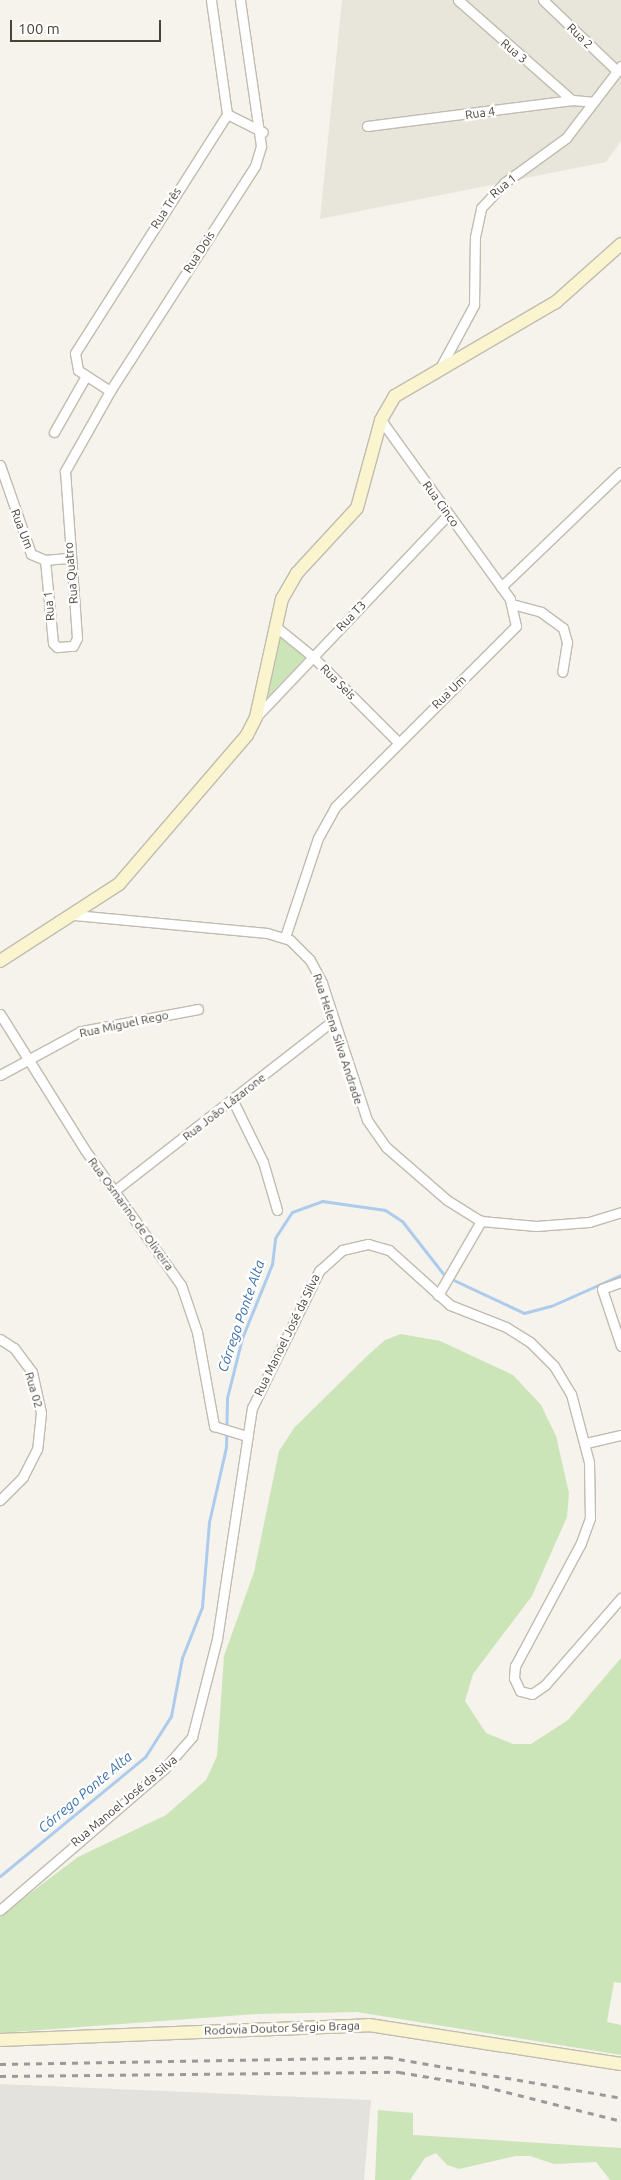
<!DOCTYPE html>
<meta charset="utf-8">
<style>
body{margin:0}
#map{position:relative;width:621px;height:2180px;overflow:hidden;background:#f5f3ec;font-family:Ubuntu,sans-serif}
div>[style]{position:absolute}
.residential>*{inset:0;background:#e8e5da}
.industrial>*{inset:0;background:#e4e2dd}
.green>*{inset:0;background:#cce5b8}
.stream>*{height:3px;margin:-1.5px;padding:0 1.5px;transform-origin:1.5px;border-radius:1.5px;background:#adcbec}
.roads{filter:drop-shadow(1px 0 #c0bcaf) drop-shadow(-1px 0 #c0bcaf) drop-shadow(0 1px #c0bcaf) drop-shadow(0 -1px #c0bcaf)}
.street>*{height:9px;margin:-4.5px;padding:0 4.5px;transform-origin:4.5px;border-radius:4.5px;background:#fff}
.secondary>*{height:12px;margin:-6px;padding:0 6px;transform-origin:6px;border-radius:6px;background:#fbf5cf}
.rail>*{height:3px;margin-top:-1.5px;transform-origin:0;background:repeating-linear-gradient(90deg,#999 0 6px,transparent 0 12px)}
span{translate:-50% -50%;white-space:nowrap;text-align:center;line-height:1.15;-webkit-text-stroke:4.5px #fff;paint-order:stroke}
.street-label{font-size:12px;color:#49443a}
.water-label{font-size:14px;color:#3a70ad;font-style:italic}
.scale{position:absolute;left:10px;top:20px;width:151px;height:22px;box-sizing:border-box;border:2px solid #49443a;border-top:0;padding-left:6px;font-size:15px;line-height:18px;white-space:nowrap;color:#49443a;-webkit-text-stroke:4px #fff;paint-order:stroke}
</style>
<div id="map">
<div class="residential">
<div style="clip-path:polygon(342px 0,621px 0,621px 141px,606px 162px,320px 219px)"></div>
</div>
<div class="industrial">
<div style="clip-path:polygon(0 2084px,371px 2100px,364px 2180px,0 2180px)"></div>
</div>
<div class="green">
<div style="clip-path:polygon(277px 633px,306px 657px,264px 701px)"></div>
<div style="clip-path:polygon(401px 1334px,440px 1341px,513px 1375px,541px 1405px,556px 1436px,569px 1493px,567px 1517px,532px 1596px,473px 1674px,465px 1701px,486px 1733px,513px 1744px,531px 1744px,568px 1720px,621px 1658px,621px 1983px,614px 1982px,607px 2022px,621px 2025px,621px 2055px,357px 2012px,256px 2014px,0 2033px,0 1916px,78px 1857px,166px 1815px,206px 1780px,217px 1756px,224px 1656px,254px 1572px,279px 1451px,294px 1428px,367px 1356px,385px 1340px)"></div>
<div style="clip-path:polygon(378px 2110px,413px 2113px,413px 2135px,621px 2148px,621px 2180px,610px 2180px,596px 2162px,554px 2164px,530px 2156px,516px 2156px,459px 2169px,447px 2165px,436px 2153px,425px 2158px,410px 2180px,375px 2180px)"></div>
</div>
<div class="stream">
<div style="left:0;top:1876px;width:188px;rotate:-39.4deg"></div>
<div style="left:145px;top:1757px;width:49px;rotate:-57.6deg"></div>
<div style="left:171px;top:1716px;width:59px;rotate:-79.3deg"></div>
<div style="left:182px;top:1658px;width:55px;rotate:-68.6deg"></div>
<div style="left:202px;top:1607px;width:85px;rotate:-85.3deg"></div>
<div style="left:209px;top:1522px;width:77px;rotate:-77.2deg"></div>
<div style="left:226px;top:1447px;width:49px;rotate:-88.8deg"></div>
<div style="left:227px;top:1398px;width:62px;rotate:-76deg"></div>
<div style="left:242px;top:1338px;width:80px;rotate:-67.9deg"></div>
<div style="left:272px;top:1264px;width:26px;rotate:-83deg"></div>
<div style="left:275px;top:1238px;width:31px;rotate:-57deg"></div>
<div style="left:292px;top:1212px;width:32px;rotate:-20deg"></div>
<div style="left:322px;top:1201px;width:64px;rotate:8.1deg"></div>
<div style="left:385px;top:1210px;width:20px;rotate:33deg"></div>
<div style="left:402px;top:1221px;width:70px;rotate:52deg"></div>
<div style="left:445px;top:1276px;width:87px;rotate:25.1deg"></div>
<div style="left:524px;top:1313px;width:28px;rotate:-15deg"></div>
<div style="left:551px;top:1306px;width:77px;rotate:-23.9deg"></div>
</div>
<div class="roads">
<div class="street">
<div style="left:458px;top:0;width:152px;rotate:41.3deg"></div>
<div style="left:543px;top:0;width:103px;rotate:43.8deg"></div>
<div style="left:227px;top:114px;width:40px;rotate:26.6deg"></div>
<div style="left:367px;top:126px;width:207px;rotate:-7.2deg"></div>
<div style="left:572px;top:100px;width:21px;rotate:5deg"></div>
<div style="left:440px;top:368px;width:72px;rotate:-61.6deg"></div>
<div style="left:474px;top:305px;width:68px;rotate:-89.2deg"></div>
<div style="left:475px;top:237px;width:30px;rotate:-78deg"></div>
<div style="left:481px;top:208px;width:34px;rotate:-47deg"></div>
<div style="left:504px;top:183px;width:77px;rotate:-36deg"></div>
<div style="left:566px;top:138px;width:91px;rotate:-52.6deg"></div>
<div style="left:110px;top:391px;width:38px;rotate:-147deg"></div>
<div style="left:78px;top:370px;width:17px;rotate:-100deg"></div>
<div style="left:75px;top:353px;width:283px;rotate:-57.5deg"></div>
<div style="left:227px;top:114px;width:115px;rotate:-98deg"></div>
<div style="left:54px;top:432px;width:64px;rotate:-60.3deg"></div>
<div style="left:0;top:465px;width:94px;rotate:70.8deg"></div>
<div style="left:31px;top:554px;width:15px;rotate:23deg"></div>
<div style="left:45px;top:560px;width:25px;rotate:-5deg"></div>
<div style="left:45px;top:560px;width:83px;rotate:84.5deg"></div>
<div style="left:53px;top:643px;width:6px;rotate:45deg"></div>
<div style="left:57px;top:647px;width:16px;rotate:-4deg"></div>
<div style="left:73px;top:646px;width:9px;rotate:-63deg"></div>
<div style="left:77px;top:638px;width:167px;rotate:-94.1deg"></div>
<div style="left:65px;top:471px;width:92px;rotate:-60.6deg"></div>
<div style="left:110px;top:391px;width:268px;rotate:-57.2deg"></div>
<div style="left:255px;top:166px;width:21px;rotate:-73deg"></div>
<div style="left:261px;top:146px;width:148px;rotate:-98.2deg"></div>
<div style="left:501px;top:587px;width:166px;rotate:-43.8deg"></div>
<div style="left:512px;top:604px;width:30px;rotate:15deg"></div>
<div style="left:541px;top:612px;width:27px;rotate:36deg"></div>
<div style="left:563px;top:628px;width:15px;rotate:74deg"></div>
<div style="left:567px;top:642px;width:30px;rotate:99deg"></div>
<div style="left:275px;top:626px;width:48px;rotate:39deg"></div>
<div style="left:312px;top:656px;width:122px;rotate:45deg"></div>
<div style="left:256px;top:717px;width:279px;rotate:-46.5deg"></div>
<div style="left:74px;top:915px;width:194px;rotate:5.3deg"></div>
<div style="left:267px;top:933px;width:24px;rotate:17deg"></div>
<div style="left:290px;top:940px;width:28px;rotate:45deg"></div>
<div style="left:310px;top:960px;width:26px;rotate:62deg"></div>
<div style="left:322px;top:983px;width:144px;rotate:71.8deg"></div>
<div style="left:367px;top:1120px;width:33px;rotate:55deg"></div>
<div style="left:386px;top:1147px;width:81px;rotate:41deg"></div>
<div style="left:447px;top:1200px;width:40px;rotate:32deg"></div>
<div style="left:481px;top:1221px;width:55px;rotate:5.2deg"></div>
<div style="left:536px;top:1226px;width:53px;rotate:-4.3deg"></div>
<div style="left:589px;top:1222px;width:34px;rotate:-17deg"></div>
<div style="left:285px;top:937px;width:104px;rotate:-71.6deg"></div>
<div style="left:318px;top:838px;width:35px;rotate:-61deg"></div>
<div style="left:335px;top:807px;width:256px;rotate:-45deg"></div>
<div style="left:516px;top:626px;width:28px;rotate:-103deg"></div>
<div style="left:510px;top:599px;width:221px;rotate:-125.8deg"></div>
<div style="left:0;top:1014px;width:160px;rotate:58deg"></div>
<div style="left:85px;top:1150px;width:166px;rotate:54.6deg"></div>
<div style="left:181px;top:1285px;width:50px;rotate:71.2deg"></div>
<div style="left:197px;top:1332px;width:96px;rotate:79.7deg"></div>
<div style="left:214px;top:1426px;width:34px;rotate:17deg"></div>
<div style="left:0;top:1075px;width:92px;rotate:-28.5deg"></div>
<div style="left:81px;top:1031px;width:119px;rotate:-10.6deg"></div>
<div style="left:233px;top:1101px;width:68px;rotate:63.8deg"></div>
<div style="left:263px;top:1162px;width:50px;rotate:73.7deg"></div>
<div style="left:114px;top:1191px;width:276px;rotate:-37.9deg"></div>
<div style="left:621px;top:1282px;width:20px;rotate:160deg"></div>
<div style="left:602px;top:1289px;width:60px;rotate:71.6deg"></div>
<div style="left:438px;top:1295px;width:86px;rotate:-59.8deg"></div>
<div style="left:0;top:1339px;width:17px;rotate:33deg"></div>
<div style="left:14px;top:1348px;width:30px;rotate:53deg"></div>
<div style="left:32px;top:1372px;width:42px;rotate:77.6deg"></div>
<div style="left:41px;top:1413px;width:36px;rotate:96deg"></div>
<div style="left:37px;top:1449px;width:31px;rotate:117deg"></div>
<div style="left:23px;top:1477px;width:33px;rotate:135deg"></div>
<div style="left:586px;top:1443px;width:36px;rotate:-13deg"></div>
<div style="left:0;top:1910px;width:216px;rotate:-40.7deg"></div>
<div style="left:164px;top:1769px;width:43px;rotate:-48.8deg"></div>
<div style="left:192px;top:1737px;width:101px;rotate:-75.7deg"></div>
<div style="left:217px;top:1639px;width:234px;rotate:-81.4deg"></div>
<div style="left:252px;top:1408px;width:153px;rotate:-63.9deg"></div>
<div style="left:319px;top:1271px;width:31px;rotate:-42deg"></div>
<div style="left:342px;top:1250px;width:27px;rotate:-13deg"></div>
<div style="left:368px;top:1244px;width:22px;rotate:16deg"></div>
<div style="left:389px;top:1250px;width:82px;rotate:42deg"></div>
<div style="left:450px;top:1305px;width:60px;rotate:21.4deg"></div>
<div style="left:506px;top:1327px;width:28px;rotate:32deg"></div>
<div style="left:530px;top:1342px;width:34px;rotate:45deg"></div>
<div style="left:554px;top:1366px;width:33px;rotate:59deg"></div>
<div style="left:571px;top:1394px;width:70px;rotate:75.2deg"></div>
<div style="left:589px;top:1462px;width:56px;rotate:89deg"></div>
<div style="left:590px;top:1518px;width:27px;rotate:110deg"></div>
<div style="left:581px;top:1543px;width:140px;rotate:118.2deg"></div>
<div style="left:515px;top:1666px;width:12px;rotate:95deg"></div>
<div style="left:514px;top:1678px;width:14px;rotate:65deg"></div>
<div style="left:520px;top:1691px;width:12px;rotate:14deg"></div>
<div style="left:532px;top:1694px;width:16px;rotate:-35deg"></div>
<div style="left:545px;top:1685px;width:116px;rotate:-48.9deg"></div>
</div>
<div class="secondary">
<div style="left:0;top:961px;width:142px;rotate:-32.9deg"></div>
<div style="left:119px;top:884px;width:196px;rotate:-49.3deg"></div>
<div style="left:247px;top:735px;width:20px;rotate:-63deg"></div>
<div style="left:256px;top:717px;width:121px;rotate:-77.6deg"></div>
<div style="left:282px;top:599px;width:30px;rotate:-60deg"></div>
<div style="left:297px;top:573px;width:88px;rotate:-47.3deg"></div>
<div style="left:357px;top:508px;width:91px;rotate:-74.7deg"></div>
<div style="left:381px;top:420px;width:28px;rotate:-60deg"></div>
<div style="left:395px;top:396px;width:186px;rotate:-30.3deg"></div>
<div style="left:556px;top:302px;width:87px;rotate:-41.7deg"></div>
<div style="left:0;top:2040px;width:369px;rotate:-2.3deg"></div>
<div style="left:369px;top:2025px;width:255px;rotate:8.8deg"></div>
</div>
</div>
<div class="rail">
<div style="left:0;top:2064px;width:387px;rotate:-1deg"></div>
<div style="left:387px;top:2057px;width:238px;rotate:9.9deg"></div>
<div style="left:0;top:2076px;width:399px;rotate:-0.6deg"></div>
<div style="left:399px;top:2072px;width:85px;rotate:9.5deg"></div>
<div style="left:483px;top:2086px;width:142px;rotate:14.2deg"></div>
</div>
<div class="street-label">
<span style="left:580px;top:36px;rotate:44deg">Rua 2</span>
<span style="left:514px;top:51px;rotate:40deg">Rua 3</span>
<span style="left:480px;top:113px;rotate:-8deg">Rua 4</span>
<span style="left:503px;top:186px;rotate:-39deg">Rua 1</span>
<span style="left:166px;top:208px;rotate:-58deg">Rua Três</span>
<span style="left:199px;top:252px;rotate:-57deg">Rua Dois</span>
<span style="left:441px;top:504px;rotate:54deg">Rua Cinco</span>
<span style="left:22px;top:529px;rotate:69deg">Rua Um</span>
<span style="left:71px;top:573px;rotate:-95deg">Rua Quatro</span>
<span style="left:49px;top:606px;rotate:-95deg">Rua 1</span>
<span style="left:351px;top:616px;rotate:-46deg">Rua T3</span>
<span style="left:338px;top:682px;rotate:45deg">Rua Seis</span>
<span style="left:449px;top:692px;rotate:-44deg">Rua Um</span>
<span style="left:124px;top:1024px;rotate:-12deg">Rua Miguel Rego</span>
<span style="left:338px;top:1039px;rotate:72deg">Rua Helena Silva Andrade</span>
<span style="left:224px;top:1107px;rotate:-38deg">Rua João Lázarone</span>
<span style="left:131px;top:1214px;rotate:54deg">Rua Osmarino de Oliveira</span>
<span style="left:287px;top:1335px;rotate:-64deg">Rua Manoel José da Silva</span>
<span style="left:34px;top:1390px;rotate:74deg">Rua 02</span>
<span style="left:124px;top:1801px;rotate:-40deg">Rua Manoel José da Silva</span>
<span style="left:282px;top:2028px;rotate:-2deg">Rodovia Doutor Sérgio Braga</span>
</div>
<div class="water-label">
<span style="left:241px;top:1316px;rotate:-71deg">Córrego Ponte Alta</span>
<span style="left:85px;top:1792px;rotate:-40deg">Córrego Ponte Alta</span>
</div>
<div class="scale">100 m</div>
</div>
